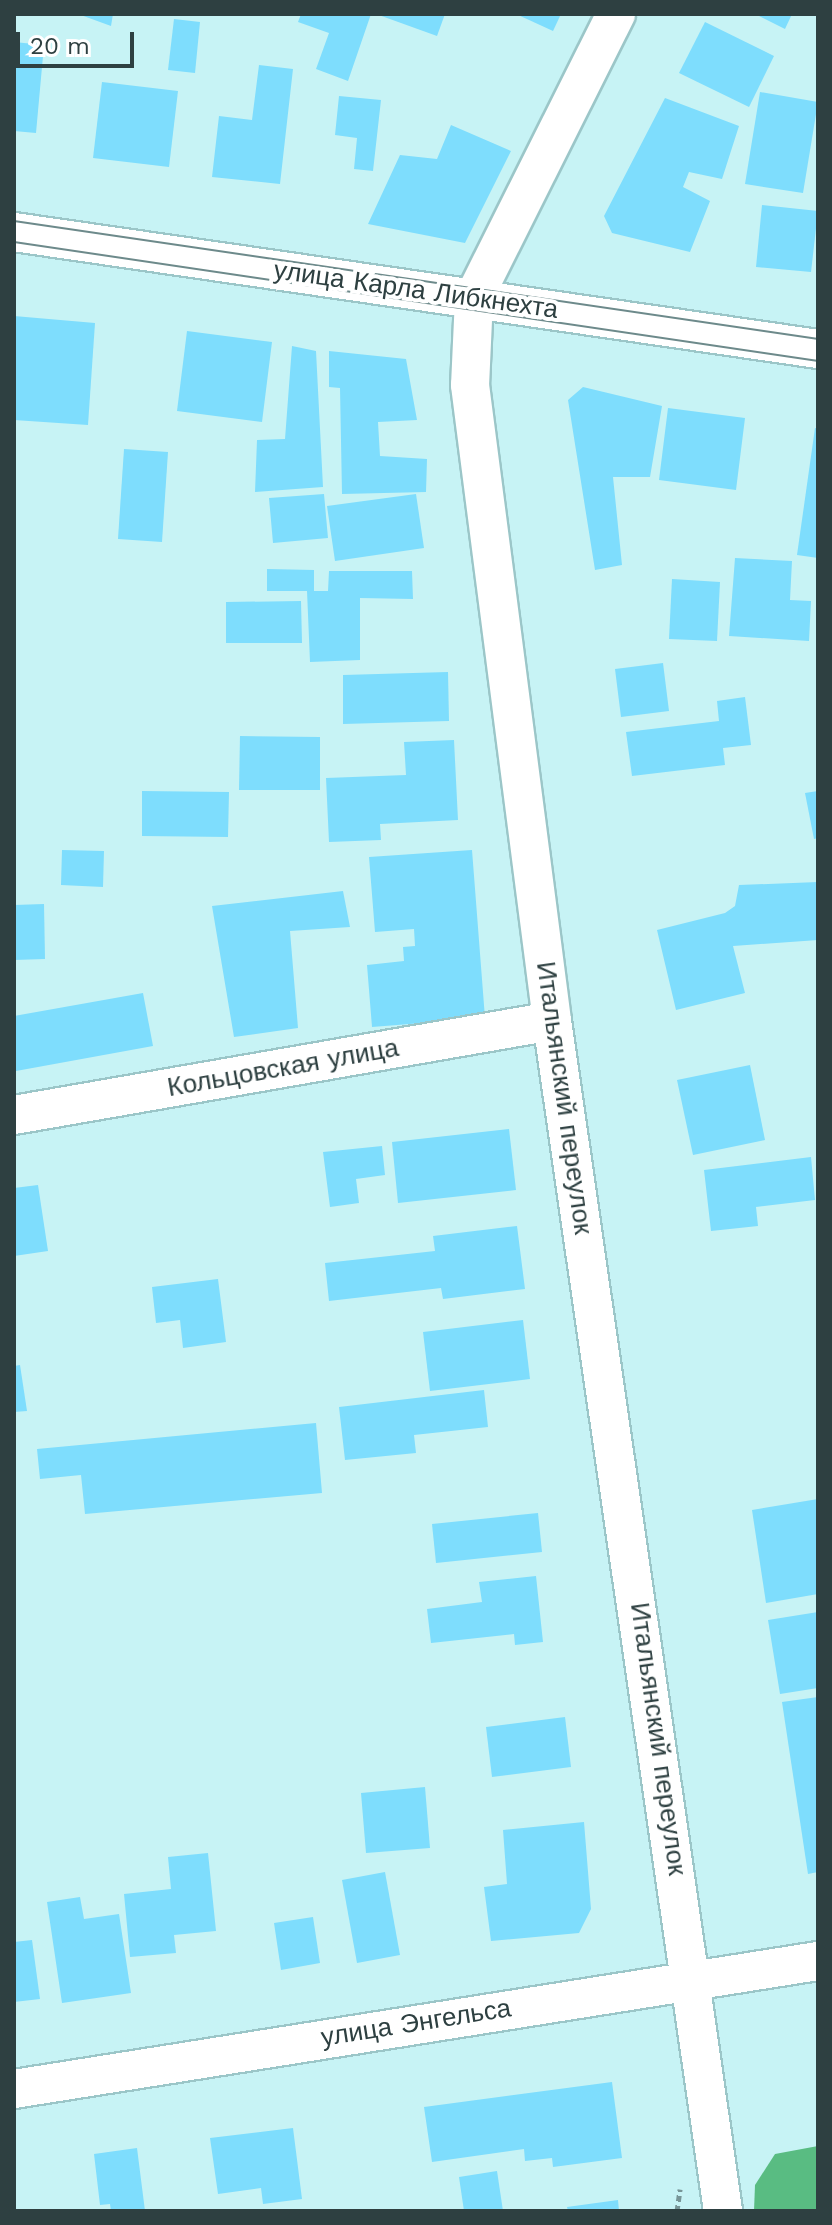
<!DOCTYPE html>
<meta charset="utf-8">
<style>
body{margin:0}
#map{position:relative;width:832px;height:2225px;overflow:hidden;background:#c7f3f5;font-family:"Work Sans",sans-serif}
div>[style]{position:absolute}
.forest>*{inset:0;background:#59bc82}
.building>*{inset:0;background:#7eddfd}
.path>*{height:5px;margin-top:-2.5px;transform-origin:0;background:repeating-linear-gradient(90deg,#779597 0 6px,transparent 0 10px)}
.roads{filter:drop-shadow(2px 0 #9bc6c8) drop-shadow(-2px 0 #9bc6c8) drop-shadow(0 2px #9bc6c8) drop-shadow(0 -2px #9bc6c8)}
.minor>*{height:38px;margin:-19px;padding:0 19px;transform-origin:19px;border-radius:19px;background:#fff}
.tram>*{height:2px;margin:-1px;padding:0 1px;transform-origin:1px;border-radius:1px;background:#6d8a8b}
span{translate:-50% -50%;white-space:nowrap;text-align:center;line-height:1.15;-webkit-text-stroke:8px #fff;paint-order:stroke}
.street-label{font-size:26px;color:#2e4041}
.frame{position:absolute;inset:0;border:16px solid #2e4041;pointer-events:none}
.scale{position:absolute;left:16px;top:32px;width:118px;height:36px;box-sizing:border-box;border:4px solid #2e4041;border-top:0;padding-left:10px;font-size:24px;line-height:28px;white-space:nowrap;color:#2e4041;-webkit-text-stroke:6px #fff;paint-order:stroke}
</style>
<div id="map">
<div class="forest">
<div style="clip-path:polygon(818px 2146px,818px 2211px,754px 2211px,755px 2185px,775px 2154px)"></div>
</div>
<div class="building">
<div style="clip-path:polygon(78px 14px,113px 14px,111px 26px)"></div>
<div style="clip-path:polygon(301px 14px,371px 14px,348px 81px,316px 69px,329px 33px,298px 22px)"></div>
<div style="clip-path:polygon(376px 14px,445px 14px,437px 36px)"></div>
<div style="clip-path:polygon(516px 14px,561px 14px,553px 31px)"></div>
<div style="clip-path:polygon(755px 14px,792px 14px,785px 29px)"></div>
<div style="clip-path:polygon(174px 19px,200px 22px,195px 73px,168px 70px)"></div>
<div style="clip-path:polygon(705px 22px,774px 56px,749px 107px,679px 73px)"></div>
<div style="clip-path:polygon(14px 42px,44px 45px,36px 133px,14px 131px)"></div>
<div style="clip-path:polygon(259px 65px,293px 69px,280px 184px,212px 177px,219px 116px,252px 120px)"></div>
<div style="clip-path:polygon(102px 82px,178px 91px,169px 167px,93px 158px)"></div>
<div style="clip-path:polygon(760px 92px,818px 102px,803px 193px,745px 184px)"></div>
<div style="clip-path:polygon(339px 96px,381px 100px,373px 171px,354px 169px,357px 138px,335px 135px)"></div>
<div style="clip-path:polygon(665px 98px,739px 126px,722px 179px,689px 172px,683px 187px,710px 201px,690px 252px,612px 233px,604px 216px)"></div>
<div style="clip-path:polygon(451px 125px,511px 151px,465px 243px,368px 224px,400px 155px,437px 159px)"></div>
<div style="clip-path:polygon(762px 205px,818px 211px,811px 272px,756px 267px)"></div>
<div style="clip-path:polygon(14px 316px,95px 323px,88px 425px,14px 420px)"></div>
<div style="clip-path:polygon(187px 331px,272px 342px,262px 422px,177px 411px)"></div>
<div style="clip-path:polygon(292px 346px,316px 351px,323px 487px,255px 492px,257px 440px,285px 439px)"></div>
<div style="clip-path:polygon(329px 351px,406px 359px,417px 420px,378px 422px,380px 456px,427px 459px,426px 492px,342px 494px,340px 388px,329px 387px)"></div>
<div style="clip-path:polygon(583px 387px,662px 406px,650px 477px,613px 477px,622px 565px,595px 570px,568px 400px)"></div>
<div style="clip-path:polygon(668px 408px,745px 418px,736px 490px,659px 480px)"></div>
<div style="clip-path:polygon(815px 428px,818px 429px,818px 558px,797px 555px)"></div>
<div style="clip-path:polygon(124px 449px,168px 452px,162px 542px,118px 539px)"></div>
<div style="clip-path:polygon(324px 494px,328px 538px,273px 543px,269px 498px)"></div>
<div style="clip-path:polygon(416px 494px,424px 548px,335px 561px,327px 506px)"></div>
<div style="clip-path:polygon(735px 558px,792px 561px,790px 600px,811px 601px,809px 641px,729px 636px)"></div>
<div style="clip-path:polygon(267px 569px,314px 570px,314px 591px,328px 591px,329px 571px,412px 571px,413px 599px,360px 598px,360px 660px,310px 662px,307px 591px,267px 591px)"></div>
<div style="clip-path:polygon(672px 579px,720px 582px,717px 641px,669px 639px)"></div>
<div style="clip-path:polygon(301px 601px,302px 643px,226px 643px,226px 602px)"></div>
<div style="clip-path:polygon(663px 663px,669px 711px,621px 717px,615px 669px)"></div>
<div style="clip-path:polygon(448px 672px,449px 721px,343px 724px,343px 675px)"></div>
<div style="clip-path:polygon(745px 697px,751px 745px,723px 748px,725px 765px,632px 776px,626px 732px,719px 721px,717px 701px)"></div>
<div style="clip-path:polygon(240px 736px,320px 737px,320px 790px,239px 790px)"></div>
<div style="clip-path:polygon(454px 740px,458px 820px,380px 824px,381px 840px,329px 842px,326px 778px,406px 775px,404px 742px)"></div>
<div style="clip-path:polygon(142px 791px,229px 792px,228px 837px,142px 836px)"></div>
<div style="clip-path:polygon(818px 791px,818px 838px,814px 839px,805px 793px)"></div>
<div style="clip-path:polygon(62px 850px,104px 851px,103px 887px,61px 885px)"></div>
<div style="clip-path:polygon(472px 850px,485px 1018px,372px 1027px,367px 965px,404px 961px,403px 947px,415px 946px,414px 929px,375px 932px,369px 857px)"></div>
<div style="clip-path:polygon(818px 882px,818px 940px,733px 946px,745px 993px,676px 1010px,657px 930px,725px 913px,735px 906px,739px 885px)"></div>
<div style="clip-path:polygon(343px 891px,350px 927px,290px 931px,298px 1028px,234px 1037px,212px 906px)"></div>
<div style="clip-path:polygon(44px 904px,45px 959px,14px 960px,14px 905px)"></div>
<div style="clip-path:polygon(143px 993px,153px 1046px,16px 1071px,14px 1016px)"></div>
<div style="clip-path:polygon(750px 1065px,765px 1140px,693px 1155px,677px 1080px)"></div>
<div style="clip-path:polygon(509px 1129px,516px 1190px,398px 1203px,392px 1142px)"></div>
<div style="clip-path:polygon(382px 1146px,385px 1175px,356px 1179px,359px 1203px,330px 1207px,323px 1152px)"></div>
<div style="clip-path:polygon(811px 1157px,815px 1200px,756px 1207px,758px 1226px,711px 1231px,704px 1170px)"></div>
<div style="clip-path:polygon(38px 1185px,48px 1251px,14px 1256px,14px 1188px)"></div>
<div style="clip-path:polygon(517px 1226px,525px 1289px,443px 1299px,441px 1288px,329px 1301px,325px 1263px,435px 1251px,433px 1236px)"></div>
<div style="clip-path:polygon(218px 1279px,226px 1342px,183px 1348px,180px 1320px,156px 1323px,152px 1287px)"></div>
<div style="clip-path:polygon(523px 1320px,530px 1379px,430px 1391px,423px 1332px)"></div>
<div style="clip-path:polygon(20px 1365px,27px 1411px,14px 1412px,14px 1366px)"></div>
<div style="clip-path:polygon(484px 1390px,488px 1427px,414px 1435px,416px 1453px,345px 1460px,339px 1407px)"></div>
<div style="clip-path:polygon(316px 1423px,322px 1493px,85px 1514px,81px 1475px,40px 1479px,37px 1449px)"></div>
<div style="clip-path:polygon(818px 1499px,818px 1594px,766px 1603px,752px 1510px)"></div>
<div style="clip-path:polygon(538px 1513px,542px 1552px,436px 1563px,432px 1524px)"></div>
<div style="clip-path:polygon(536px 1576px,543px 1642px,515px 1645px,514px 1634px,431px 1643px,427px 1609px,482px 1602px,479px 1582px)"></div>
<div style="clip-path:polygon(818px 1612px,818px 1688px,780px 1694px,768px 1620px)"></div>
<div style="clip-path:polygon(818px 1697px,818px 1872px,808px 1874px,782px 1702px)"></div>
<div style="clip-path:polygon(565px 1717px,571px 1767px,492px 1777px,486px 1727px)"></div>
<div style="clip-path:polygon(425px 1787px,430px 1848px,366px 1853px,361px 1793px)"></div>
<div style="clip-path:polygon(584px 1822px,591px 1909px,579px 1933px,491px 1941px,484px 1887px,507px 1884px,503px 1830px)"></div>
<div style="clip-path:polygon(208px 1853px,216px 1931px,174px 1935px,176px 1953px,130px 1957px,124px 1894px,171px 1889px,168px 1857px)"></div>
<div style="clip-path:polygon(385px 1872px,400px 1955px,357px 1963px,342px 1880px)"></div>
<div style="clip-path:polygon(80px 1897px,84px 1919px,119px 1914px,131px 1993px,62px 2003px,47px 1902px)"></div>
<div style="clip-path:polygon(313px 1917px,320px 1963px,281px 1970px,274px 1923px)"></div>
<div style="clip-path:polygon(32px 1940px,40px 1999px,14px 2002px,14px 1942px)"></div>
<div style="clip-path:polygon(612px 2082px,622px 2158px,553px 2167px,552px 2158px,525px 2161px,524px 2149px,432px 2162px,424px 2107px)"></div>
<div style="clip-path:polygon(293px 2128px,302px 2199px,263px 2204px,261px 2188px,218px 2194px,210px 2138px)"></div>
<div style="clip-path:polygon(137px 2148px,145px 2211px,111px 2211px,110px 2204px,100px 2205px,94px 2154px)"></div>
<div style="clip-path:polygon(497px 2171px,503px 2211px,464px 2211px,459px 2177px)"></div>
<div style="clip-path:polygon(618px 2200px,619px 2211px,568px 2211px,567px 2207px)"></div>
</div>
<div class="path">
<div style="left:677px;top:2211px;width:22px;rotate:-82deg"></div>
</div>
<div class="roads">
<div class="minor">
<div style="left:616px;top:14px;width:318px;rotate:116.6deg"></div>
<div style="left:474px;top:298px;width:87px;rotate:92.6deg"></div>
<div style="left:470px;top:385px;width:641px;rotate:82.65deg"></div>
<div style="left:552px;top:1021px;width:1202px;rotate:81.82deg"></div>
<div style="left:14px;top:232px;width:812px;rotate:8.28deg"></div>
<div style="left:14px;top:1115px;width:546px;rotate:-9.91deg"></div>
<div style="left:14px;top:2089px;width:814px;rotate:-9.05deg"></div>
</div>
</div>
<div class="tram">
<div style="left:14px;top:221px;width:813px;rotate:8.35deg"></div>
<div style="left:14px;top:242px;width:813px;rotate:8.42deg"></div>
</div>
<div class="street-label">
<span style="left:416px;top:290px;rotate:8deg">улица Карла Либкнехта</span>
<span style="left:283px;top:1068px;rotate:-10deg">Кольцовская улица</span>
<span style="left:564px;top:1098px;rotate:82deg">Итальянский переулок</span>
<span style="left:658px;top:1739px;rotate:82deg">Итальянский переулок</span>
<span style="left:416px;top:2023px;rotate:-9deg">улица Энгельса</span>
</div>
<div class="frame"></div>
<div class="scale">20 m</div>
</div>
